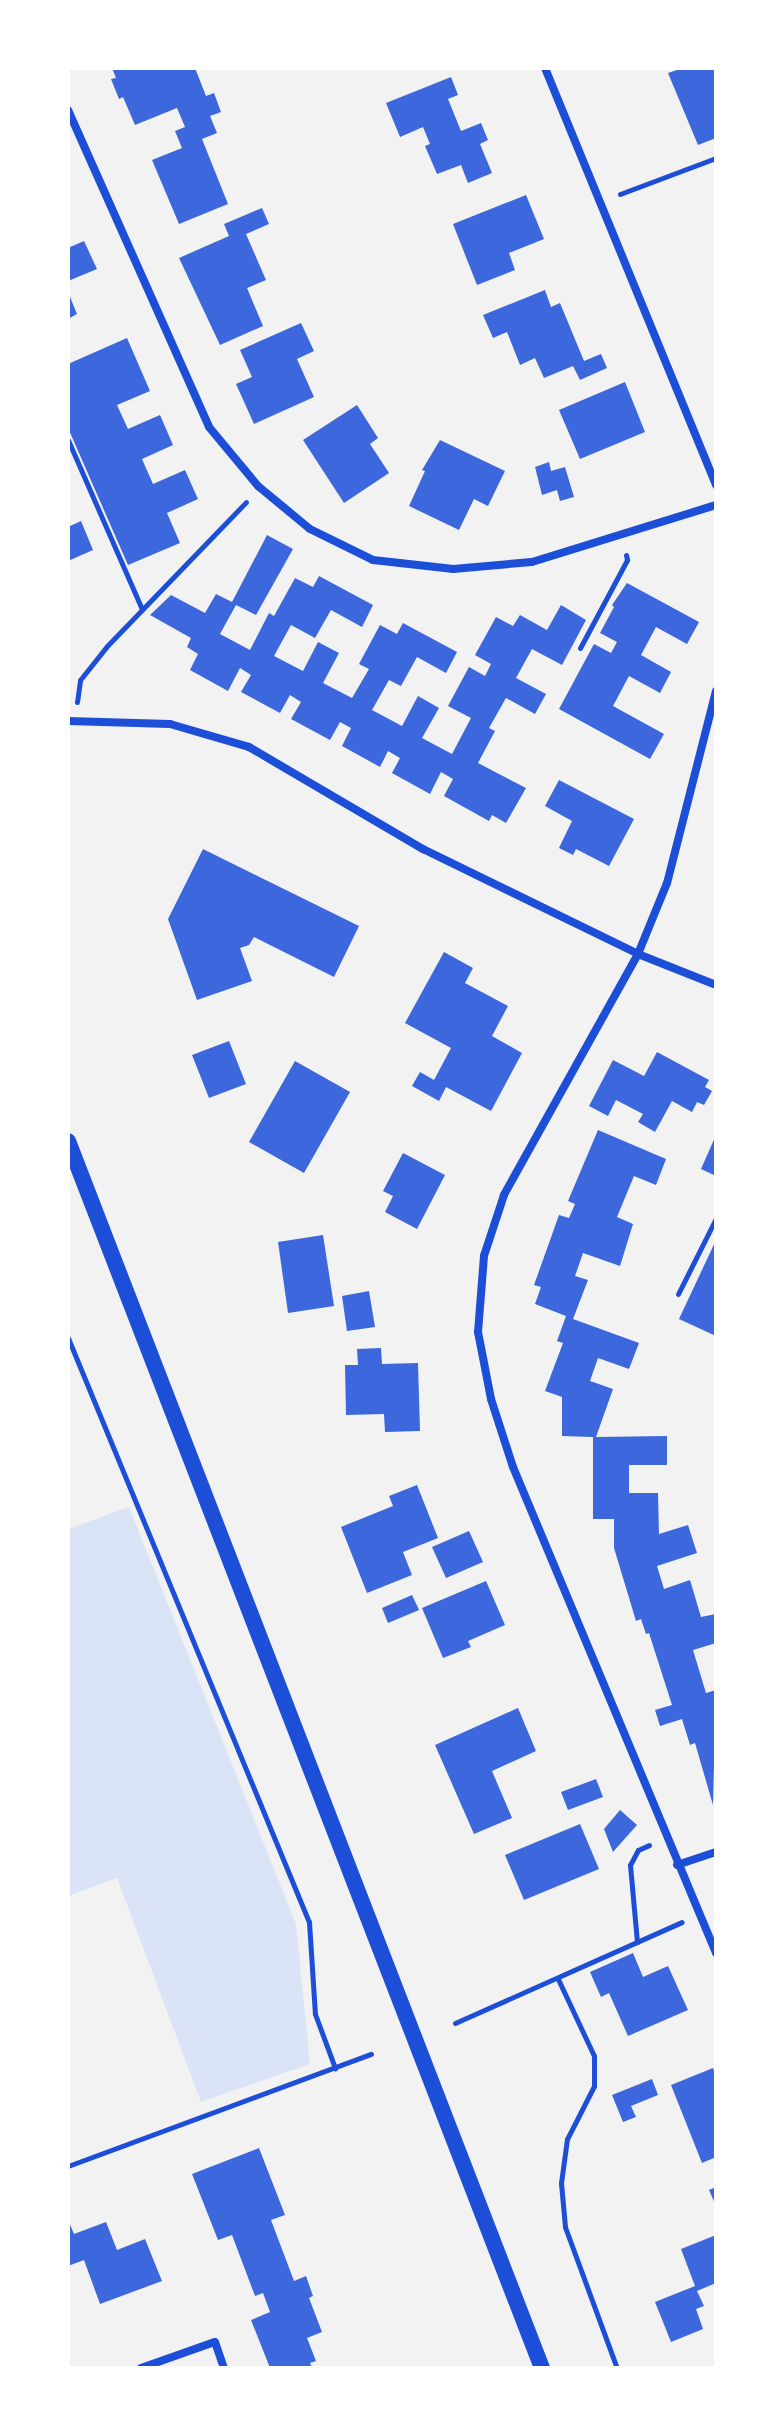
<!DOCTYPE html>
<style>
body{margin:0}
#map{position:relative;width:784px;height:2436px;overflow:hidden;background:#f2f2f2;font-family:Overpass,sans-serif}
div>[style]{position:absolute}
.green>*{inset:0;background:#dbe4f7}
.building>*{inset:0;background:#3d67dc}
.path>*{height:5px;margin:-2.5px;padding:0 2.5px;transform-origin:2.5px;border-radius:2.5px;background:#1d4ed8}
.minor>*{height:8px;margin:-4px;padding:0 4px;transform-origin:4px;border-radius:4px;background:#1d4ed8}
.secondary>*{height:16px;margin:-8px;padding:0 8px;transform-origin:8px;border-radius:8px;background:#1d4ed8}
span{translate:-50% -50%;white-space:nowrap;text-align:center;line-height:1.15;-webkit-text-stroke:7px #fff;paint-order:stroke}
.frame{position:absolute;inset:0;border:70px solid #fff;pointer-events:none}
</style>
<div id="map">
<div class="green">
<div style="clip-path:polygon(129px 1507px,296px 1924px,310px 2064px,201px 2102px,117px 1878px,68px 1896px,68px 1529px)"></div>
</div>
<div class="building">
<div style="clip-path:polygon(112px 68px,195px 68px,206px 96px,214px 93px,221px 112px,210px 116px,217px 133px,202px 139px,228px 204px,179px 224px,152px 160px,182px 148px,175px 131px,185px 127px,177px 108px,135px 125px,123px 97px,119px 99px,111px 79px,116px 78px)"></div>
<div style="clip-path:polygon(683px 68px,716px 68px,716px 138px,698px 145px,668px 73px)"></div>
<div style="clip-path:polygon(451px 77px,458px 95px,448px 99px,461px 131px,481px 123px,488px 140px,480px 144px,492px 173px,468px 183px,461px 165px,437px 174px,425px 146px,430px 144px,423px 127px,400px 137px,386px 103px)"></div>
<div style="clip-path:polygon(526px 195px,544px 239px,509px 253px,515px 270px,477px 285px,453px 224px)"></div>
<div style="clip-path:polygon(262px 208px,269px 224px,246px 234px,266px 280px,247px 288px,263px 326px,220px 345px,179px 258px,229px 236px,224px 224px)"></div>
<div style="clip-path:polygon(84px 241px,97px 269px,68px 281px,68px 248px)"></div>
<div style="clip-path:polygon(545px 290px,551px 307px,560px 303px,584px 361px,601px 354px,607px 368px,580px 380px,573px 366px,544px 378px,535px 358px,520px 365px,507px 332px,493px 338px,483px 315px)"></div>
<div style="clip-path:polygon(68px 292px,77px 314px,68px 319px)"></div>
<div style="clip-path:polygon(301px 323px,314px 351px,297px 359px,314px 397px,254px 424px,236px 384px,252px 377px,240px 350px)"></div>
<div style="clip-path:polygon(127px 338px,150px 391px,117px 405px,128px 429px,160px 415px,173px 445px,142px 459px,153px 484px,185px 470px,198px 499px,167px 513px,180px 543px,128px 565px,68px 428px,68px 364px)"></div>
<div style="clip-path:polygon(625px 382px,645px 432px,580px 459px,559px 410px)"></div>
<div style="clip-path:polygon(357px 405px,378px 438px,370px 444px,389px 473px,344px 503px,303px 440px)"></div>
<div style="clip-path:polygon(440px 440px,505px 471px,488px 506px,474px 499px,459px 530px,409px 506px,425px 471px,422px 470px)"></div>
<div style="clip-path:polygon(549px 462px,551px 471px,565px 467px,574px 497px,560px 501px,557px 490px,542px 495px,535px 467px)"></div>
<div style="clip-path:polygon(81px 521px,93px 550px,68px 561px,68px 527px)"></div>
<div style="clip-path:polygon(267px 535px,293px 549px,256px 615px,236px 605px,220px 634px,250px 650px,269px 613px,274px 616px,295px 578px,313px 587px,319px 576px,373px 605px,362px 627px,331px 610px,315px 638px,291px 625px,274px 656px,303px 671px,318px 642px,339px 653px,323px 683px,352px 698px,369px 669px,359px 664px,380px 625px,397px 634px,403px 623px,457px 652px,446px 673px,417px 657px,401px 686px,389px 680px,372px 710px,402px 726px,418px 696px,439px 708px,422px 738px,452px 754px,471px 718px,448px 706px,469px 667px,485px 676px,491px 664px,475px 655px,496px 617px,513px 626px,520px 615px,547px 630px,561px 605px,586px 620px,562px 665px,532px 649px,516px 678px,546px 694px,535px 714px,506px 698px,489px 728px,495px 731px,478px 763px,526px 788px,506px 823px,492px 815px,489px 821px,444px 796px,453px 779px,441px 772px,430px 794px,392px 773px,400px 758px,388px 751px,380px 767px,342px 746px,351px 728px,340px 722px,330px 740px,291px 719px,301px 702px,290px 695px,280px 713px,241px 692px,251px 675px,240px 668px,228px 691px,190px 670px,198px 654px,187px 647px,191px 638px,150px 615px,171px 595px,205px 613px,216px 594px,232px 602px)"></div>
<div style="clip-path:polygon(627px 583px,699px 622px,687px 644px,656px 627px,641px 655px,671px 672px,660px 693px,629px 676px,613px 706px,664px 734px,650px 759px,559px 709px,594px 644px,611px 653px,617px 642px,600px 633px,614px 607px,612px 605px)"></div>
<div style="clip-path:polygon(559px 780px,634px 819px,609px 866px,576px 849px,573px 855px,559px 848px,572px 821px,545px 806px)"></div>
<div style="clip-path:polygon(203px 849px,359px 926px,334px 977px,254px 937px,249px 945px,240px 948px,252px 981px,197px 1000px,168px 919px)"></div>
<div style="clip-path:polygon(444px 952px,473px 968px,465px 983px,508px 1006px,492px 1036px,522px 1053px,491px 1111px,446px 1087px,439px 1101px,412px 1086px,420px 1072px,434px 1080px,451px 1048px,405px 1023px)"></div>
<div style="clip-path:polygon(229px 1041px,246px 1084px,209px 1098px,192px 1055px)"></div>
<div style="clip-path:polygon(657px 1052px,709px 1080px,705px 1087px,712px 1091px,704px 1105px,697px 1102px,692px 1112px,672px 1101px,655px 1132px,638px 1122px,643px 1114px,616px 1100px,608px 1116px,589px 1106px,613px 1060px,644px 1076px)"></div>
<div style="clip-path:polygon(295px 1061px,350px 1092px,304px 1173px,249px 1142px)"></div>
<div style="clip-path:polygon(598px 1130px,666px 1159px,656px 1185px,634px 1176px,617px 1217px,633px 1224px,620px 1266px,583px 1253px,575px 1276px,588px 1280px,573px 1319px,639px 1343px,629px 1369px,598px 1358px,590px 1381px,613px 1389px,596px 1437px,667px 1436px,667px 1465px,629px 1465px,629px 1493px,658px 1493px,659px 1534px,688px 1525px,697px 1553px,657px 1566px,664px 1589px,690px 1580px,701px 1617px,716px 1614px,716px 1643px,693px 1650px,706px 1693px,716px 1690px,713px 1805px,695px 1743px,690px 1745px,682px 1719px,660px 1726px,655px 1710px,672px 1705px,649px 1633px,646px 1634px,641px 1619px,636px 1621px,614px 1548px,614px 1519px,593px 1519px,593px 1437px,562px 1436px,562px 1397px,545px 1391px,563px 1343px,557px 1341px,566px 1316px,535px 1304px,541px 1287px,534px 1285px,559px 1215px,569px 1218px,575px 1204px,568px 1201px)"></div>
<div style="clip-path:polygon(716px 1135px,716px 1176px,701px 1169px)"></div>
<div style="clip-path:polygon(403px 1153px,445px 1175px,417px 1229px,385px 1212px,393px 1196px,383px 1191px)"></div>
<div style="clip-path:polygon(323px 1235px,334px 1306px,288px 1313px,278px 1242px)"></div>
<div style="clip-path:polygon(716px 1240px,716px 1336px,679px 1319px)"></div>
<div style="clip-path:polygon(369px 1291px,375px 1327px,347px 1331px,342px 1296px)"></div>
<div style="clip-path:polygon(381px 1348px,382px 1364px,418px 1363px,420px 1431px,385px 1432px,384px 1414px,346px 1415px,345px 1365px,358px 1365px,357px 1349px)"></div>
<div style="clip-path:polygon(417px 1485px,438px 1538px,403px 1552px,412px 1575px,367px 1593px,341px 1527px,393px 1506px,389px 1496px)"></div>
<div style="clip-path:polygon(469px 1531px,483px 1562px,446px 1578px,432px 1547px)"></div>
<div style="clip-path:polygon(486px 1581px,505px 1625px,468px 1641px,471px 1647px,443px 1658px,422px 1608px)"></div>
<div style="clip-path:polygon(412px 1595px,419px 1610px,388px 1623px,382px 1608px)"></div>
<div style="clip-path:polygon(518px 1708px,536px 1751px,492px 1771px,512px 1818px,474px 1834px,435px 1745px)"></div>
<div style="clip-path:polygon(596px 1779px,603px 1797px,568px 1810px,561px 1792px)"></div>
<div style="clip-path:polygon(620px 1810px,637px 1825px,613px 1852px,604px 1829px)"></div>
<div style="clip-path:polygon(580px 1824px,599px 1869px,524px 1900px,505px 1855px)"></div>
<div style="clip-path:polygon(633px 1953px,643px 1977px,668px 1966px,688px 2010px,628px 2036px,609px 1993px,601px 1997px,590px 1972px)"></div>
<div style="clip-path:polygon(713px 2068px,716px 2076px,716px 2157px,702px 2163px,671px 2085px)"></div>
<div style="clip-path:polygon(652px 2079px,658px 2095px,631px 2106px,636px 2117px,623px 2122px,612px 2095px)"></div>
<div style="clip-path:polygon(259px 2148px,285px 2215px,271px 2220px,294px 2281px,306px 2276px,313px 2296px,309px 2298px,322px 2332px,307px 2338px,316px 2361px,310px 2363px,312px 2368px,270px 2368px,251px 2320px,270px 2312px,263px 2293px,255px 2296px,232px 2235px,218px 2240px,192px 2174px)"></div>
<div style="clip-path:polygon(716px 2187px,716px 2206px,709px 2190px)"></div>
<div style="clip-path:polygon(68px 2220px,74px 2234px,106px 2222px,117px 2250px,145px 2239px,162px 2281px,100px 2304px,84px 2260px,68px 2266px)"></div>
<div style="clip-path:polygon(716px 2235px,716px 2283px,697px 2291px,704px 2306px,696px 2309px,703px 2329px,671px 2342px,655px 2302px,695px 2286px,681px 2249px)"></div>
</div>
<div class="path">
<div style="left:620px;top:194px;width:103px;rotate:-20.6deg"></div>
<div style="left:68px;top:440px;width:184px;rotate:66.4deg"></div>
<div style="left:580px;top:648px;width:100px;rotate:-61.9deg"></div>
<div style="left:627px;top:560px;width:5px;rotate:-101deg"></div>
<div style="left:77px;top:702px;width:22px;rotate:-82deg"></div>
<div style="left:80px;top:680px;width:43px;rotate:-51.5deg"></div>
<div style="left:107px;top:646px;width:200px;rotate:-46deg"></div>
<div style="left:678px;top:1294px;width:85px;rotate:-63.4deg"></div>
<div style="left:68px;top:1338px;width:632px;rotate:67.58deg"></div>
<div style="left:309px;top:1922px;width:92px;rotate:86.3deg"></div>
<div style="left:315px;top:2014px;width:58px;rotate:69.7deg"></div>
<div style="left:637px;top:1942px;width:77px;rotate:-95.2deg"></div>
<div style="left:630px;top:1865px;width:17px;rotate:-62deg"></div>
<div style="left:638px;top:1850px;width:12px;rotate:-24deg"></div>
<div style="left:558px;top:1979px;width:85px;rotate:64.9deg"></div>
<div style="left:594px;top:2056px;width:30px;rotate:90deg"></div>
<div style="left:594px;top:2086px;width:59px;rotate:117deg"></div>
<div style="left:567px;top:2139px;width:44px;rotate:97.8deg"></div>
<div style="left:561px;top:2183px;width:44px;rotate:84.8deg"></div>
<div style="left:565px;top:2227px;width:150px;rotate:69.8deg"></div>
<div style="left:455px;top:2023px;width:248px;rotate:-24deg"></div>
<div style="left:68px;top:2166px;width:323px;rotate:-20.3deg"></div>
</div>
<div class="minor">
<div style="left:545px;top:68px;width:451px;rotate:67.7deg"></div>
<div style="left:68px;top:110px;width:347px;rotate:66deg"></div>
<div style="left:209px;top:427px;width:77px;rotate:50.3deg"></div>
<div style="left:258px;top:486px;width:67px;rotate:39.6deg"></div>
<div style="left:310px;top:529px;width:70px;rotate:26.2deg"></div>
<div style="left:373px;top:560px;width:81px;rotate:6.4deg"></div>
<div style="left:453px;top:569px;width:79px;rotate:-5.1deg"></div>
<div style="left:532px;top:562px;width:193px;rotate:-17.2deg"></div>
<div style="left:716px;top:691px;width:198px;rotate:104.3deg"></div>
<div style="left:667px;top:883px;width:77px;rotate:112.2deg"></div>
<div style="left:638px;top:954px;width:276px;rotate:119.1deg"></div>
<div style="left:504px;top:1195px;width:64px;rotate:108.2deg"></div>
<div style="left:484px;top:1256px;width:76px;rotate:94.5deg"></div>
<div style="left:478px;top:1332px;width:68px;rotate:79deg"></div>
<div style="left:491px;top:1399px;width:71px;rotate:72.1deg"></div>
<div style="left:513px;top:1467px;width:527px;rotate:67.33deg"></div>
<div style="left:68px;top:721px;width:102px;rotate:1.7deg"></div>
<div style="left:170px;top:724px;width:82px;rotate:16.2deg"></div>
<div style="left:249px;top:747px;width:202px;rotate:30.4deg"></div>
<div style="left:423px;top:849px;width:239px;rotate:26deg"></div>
<div style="left:638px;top:954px;width:84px;rotate:21.7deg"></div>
<div style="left:677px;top:1865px;width:41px;rotate:-18.4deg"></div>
<div style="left:141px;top:2368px;width:78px;rotate:-19.4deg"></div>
<div style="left:215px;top:2342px;width:28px;rotate:71deg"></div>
</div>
<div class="secondary">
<div style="left:68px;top:1141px;width:1315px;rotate:68.88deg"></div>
</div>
<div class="frame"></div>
</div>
